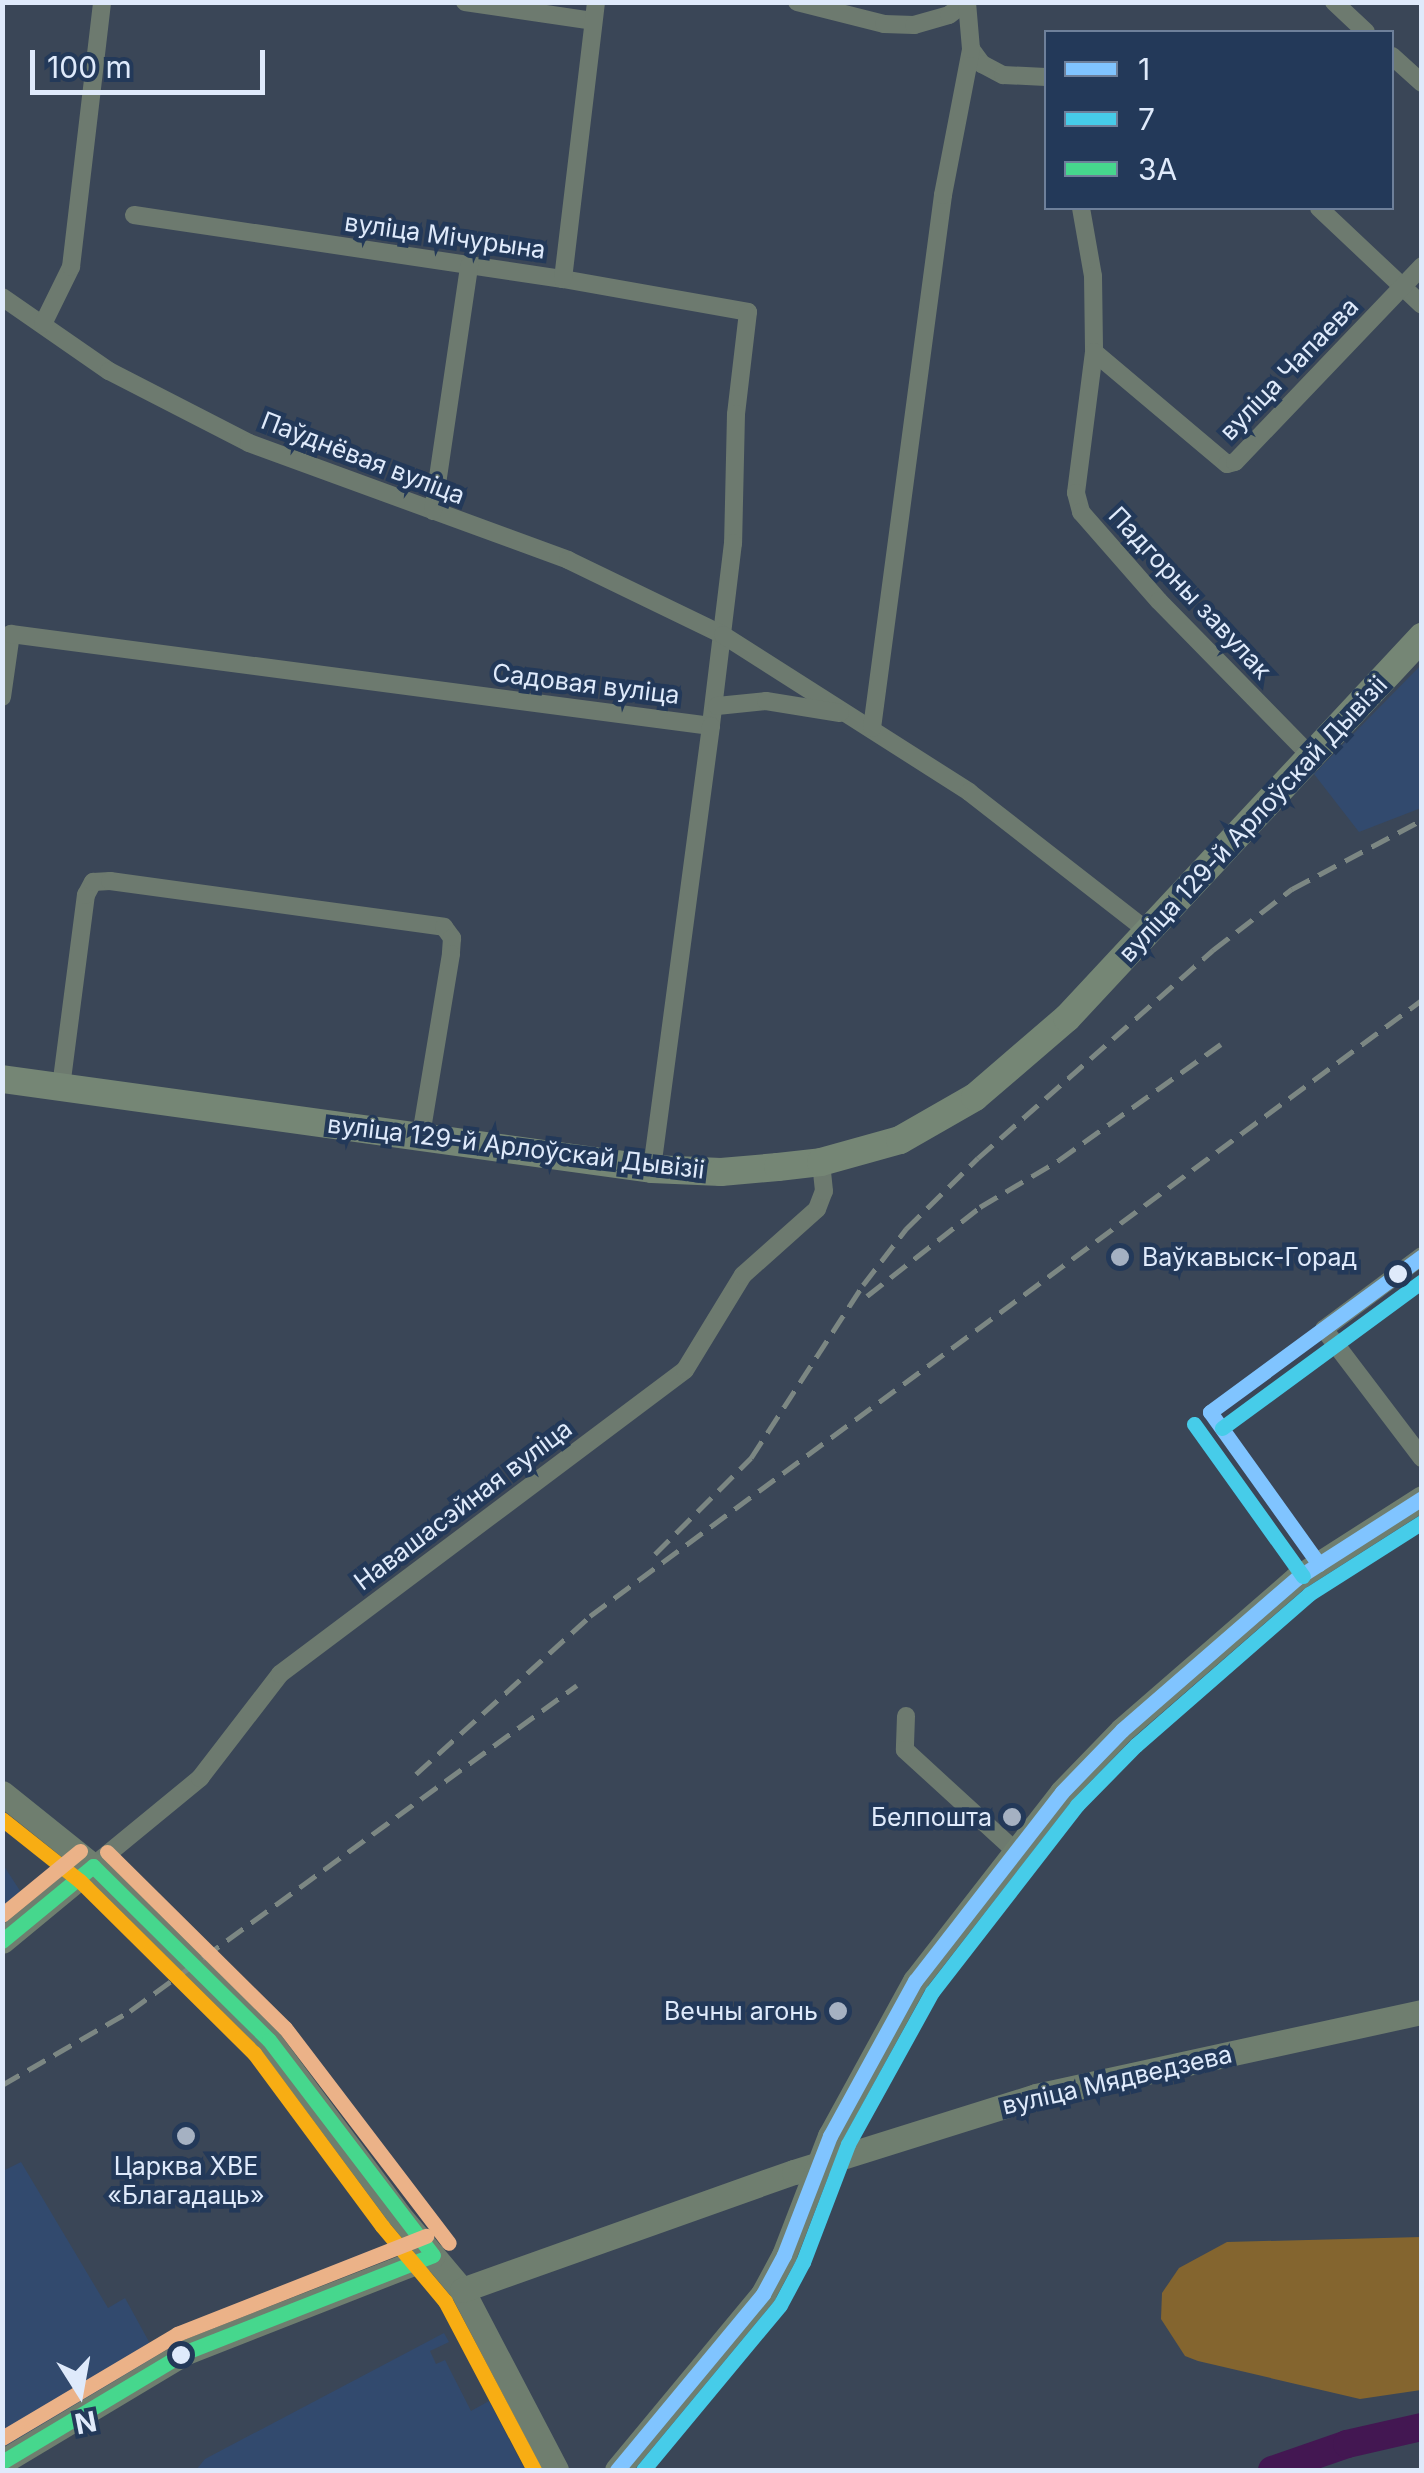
<!DOCTYPE html>
<meta charset="utf-8">
<style>
body{margin:0}
#map{position:relative;width:1424px;height:2473px;overflow:hidden;background:#3a4657;font-family:Inter,sans-serif}
div>[style]{position:absolute}
.built>*{inset:0;background:#324a6e}
.forest>*{inset:0;background:#84652f}
.river>*{height:28px;margin:-14px;padding:0 14px;transform-origin:14px;border-radius:14px;background:#431752}
.street>*{height:18px;margin:-9px;padding:0 9px;transform-origin:9px;border-radius:9px;background:#6d7a6f}
.secondary>*{height:25px;margin:-12.5px;padding:0 12.5px;transform-origin:12.5px;border-radius:12.5px;background:#6f7e6f}
.primary>*{height:28px;margin:-14px;padding:0 14px;transform-origin:14px;border-radius:14px;background:#758675}
.rail>*{height:5px;margin-top:-2.5px;transform-origin:0;background:repeating-linear-gradient(90deg,#7c8783 0 20px,transparent 0 30px)}
.bus-1>*{height:15px;margin:-7.5px;padding:0 7.5px;transform-origin:7.5px;border-radius:7.5px;background:#80c4ff}
.bus-2>*{height:15px;margin:-7.5px;padding:0 7.5px;transform-origin:7.5px;border-radius:7.5px;background:#46cce9}
.bus-3>*{height:15px;margin:-7.5px;padding:0 7.5px;transform-origin:7.5px;border-radius:7.5px;background:#46d78d}
.bus-4>*{height:15px;margin:-7.5px;padding:0 7.5px;transform-origin:7.5px;border-radius:7.5px;background:#f8ad13}
.bus-5>*{height:15px;margin:-7.5px;padding:0 7.5px;transform-origin:7.5px;border-radius:7.5px;background:#ebb288}
.dots>*{width:28px;height:28px;translate:-50% -50%;box-sizing:border-box;border:5px solid #233959;border-radius:50%}
span{translate:-50% -50%;white-space:nowrap;text-align:center;line-height:1.15;-webkit-text-stroke:9px #233959;paint-order:stroke}
.street-label{font-size:25px;color:#dfeafb}
.poi-label{font-size:25px;color:#dfeafb}
.left{translate:0 -50%;text-align:left}
.right{translate:-100% -50%;text-align:right}
.frame{position:absolute;inset:0;border:5px solid #dfeafb;pointer-events:none}
.legend{position:absolute;left:1044px;top:30px;width:350px;height:180px;box-sizing:border-box;background:#233959;border:2px solid #6e809a;margin:0;padding:12px 18px;list-style:none;font-size:30px;color:#dfeafb}
.legend li{display:flex;align-items:center;gap:20px;height:50px}
.legend b{width:50px;border:2px solid #6e809a}
.north{position:absolute;left:30px;top:2343px;width:100px;height:100px;-webkit-text-stroke:8px #233959;paint-order:stroke;rotate:169deg;font-size:28px;font-weight:700;line-height:40px;text-align:center;color:#dfeafb}
.north::after{content:'';display:block;margin:auto;width:35px;height:45px;background:#dfeafb;clip-path:polygon(50% 0,100% 100%,50% 72%,0 100%)}
.scale{position:absolute;left:30px;top:50px;width:235px;height:45px;box-sizing:border-box;border:5px solid #dfeafb;border-top:0;padding-left:12px;font-size:30px;line-height:35px;white-space:nowrap;color:#dfeafb;-webkit-text-stroke:8px #233959;paint-order:stroke}
</style>
<div id="map">
<div class="built">
<div style="clip-path:polygon(1421px 665px,1421px 808px,1359px 832px,1314px 774px)"></div>
<div style="clip-path:polygon(2px 1863px,26px 1900px,3px 1920px,2px 1920px)"></div>
<div style="clip-path:polygon(21px 2162px,108px 2308px,125px 2298px,159px 2360px,3px 2453px,3px 2171px)"></div>
<div style="clip-path:polygon(444px 2333px,449px 2342px,430px 2351px,436px 2364px,445px 2360px,471px 2411px,489px 2401px,525px 2470px,196px 2470px,205px 2459px)"></div>
</div>
<div class="forest">
<div style="clip-path:polygon(1421px 2237px,1421px 2390px,1360px 2399px,1198px 2361px,1185px 2356px,1161px 2319px,1162px 2293px,1179px 2268px,1227px 2242px)"></div>
</div>
<div class="river">
<div style="left:1272px;top:2470px;width:79px;rotate:-19.1deg"></div>
<div style="left:1347px;top:2444px;width:77px;rotate:-12.8deg"></div>
</div>
<div class="street">
<div style="left:465px;top:2px;width:129px;rotate:8.4deg"></div>
<div style="left:797px;top:2px;width:90px;rotate:14.2deg"></div>
<div style="left:884px;top:24px;width:30px;rotate:2deg"></div>
<div style="left:914px;top:25px;width:36px;rotate:-16deg"></div>
<div style="left:949px;top:15px;width:21px;rotate:-37deg"></div>
<div style="left:1334px;top:2px;width:44px;rotate:43.2deg"></div>
<div style="left:971px;top:49px;width:19px;rotate:54deg"></div>
<div style="left:982px;top:64px;width:24px;rotate:28deg"></div>
<div style="left:1003px;top:75px;width:43px;rotate:2.7deg"></div>
<div style="left:1392px;top:56px;width:40px;rotate:42deg"></div>
<div style="left:1081px;top:208px;width:69px;rotate:80deg"></div>
<div style="left:1093px;top:276px;width:76px;rotate:89.2deg"></div>
<div style="left:1094px;top:352px;width:142px;rotate:97.3deg"></div>
<div style="left:1076px;top:493px;width:20px;rotate:75deg"></div>
<div style="left:1081px;top:512px;width:118px;rotate:48.8deg"></div>
<div style="left:1159px;top:601px;width:219px;rotate:45.6deg"></div>
<div style="left:1319px;top:208px;width:141px;rotate:43.3deg"></div>
<div style="left:134px;top:215px;width:434px;rotate:8.5deg"></div>
<div style="left:563px;top:279px;width:188px;rotate:10.1deg"></div>
<div style="left:748px;top:312px;width:103px;rotate:96.7deg"></div>
<div style="left:736px;top:414px;width:129px;rotate:91.3deg"></div>
<div style="left:733px;top:543px;width:184px;rotate:96.9deg"></div>
<div style="left:563px;top:279px;width:279px;rotate:-83.2deg"></div>
<div style="left:2px;top:297px;width:130px;rotate:34.7deg"></div>
<div style="left:109px;top:371px;width:157px;rotate:27.2deg"></div>
<div style="left:249px;top:443px;width:340px;rotate:20.1deg"></div>
<div style="left:568px;top:560px;width:172px;rotate:25.8deg"></div>
<div style="left:723px;top:635px;width:292px;rotate:32.5deg"></div>
<div style="left:969px;top:792px;width:228px;rotate:37.9deg"></div>
<div style="left:43px;top:324px;width:64px;rotate:-63.8deg"></div>
<div style="left:71px;top:267px;width:267px;rotate:-83.3deg"></div>
<div style="left:1094px;top:352px;width:174px;rotate:40.1deg"></div>
<div style="left:1227px;top:464px;width:8px;rotate:-14deg"></div>
<div style="left:1235px;top:462px;width:271px;rotate:-46.3deg"></div>
<div style="left:433px;top:511px;width:248px;rotate:-81.6deg"></div>
<div style="left:2px;top:697px;width:64px;rotate:-81.9deg"></div>
<div style="left:11px;top:634px;width:706px;rotate:7.49deg"></div>
<div style="left:711px;top:726px;width:447px;rotate:97.6deg"></div>
<div style="left:717px;top:706px;width:49px;rotate:-5.8deg"></div>
<div style="left:766px;top:701px;width:75px;rotate:9.2deg"></div>
<div style="left:872px;top:728px;width:538px;rotate:-82.41deg"></div>
<div style="left:943px;top:195px;width:149px;rotate:-79.1deg"></div>
<div style="left:971px;top:49px;width:47px;rotate:-94.9deg"></div>
<div style="left:61px;top:1087px;width:194px;rotate:-82.6deg"></div>
<div style="left:86px;top:895px;width:15px;rotate:-62deg"></div>
<div style="left:93px;top:882px;width:17px;rotate:-3deg"></div>
<div style="left:110px;top:881px;width:337px;rotate:7.8deg"></div>
<div style="left:444px;top:927px;width:14px;rotate:54deg"></div>
<div style="left:452px;top:938px;width:16px;rotate:94deg"></div>
<div style="left:451px;top:954px;width:183px;rotate:99.4deg"></div>
<div style="left:1422px;top:1256px;width:122px;rotate:143.3deg"></div>
<div style="left:1324px;top:1329px;width:162px;rotate:52.8deg"></div>
<div style="left:906px;top:1716px;width:34px;rotate:92deg"></div>
<div style="left:905px;top:1750px;width:148px;rotate:42.5deg"></div>
<div style="left:93px;top:1866px;width:139px;rotate:-39.4deg"></div>
<div style="left:200px;top:1778px;width:131px;rotate:-52.4deg"></div>
<div style="left:280px;top:1674px;width:506px;rotate:-36.89deg"></div>
<div style="left:685px;top:1370px;width:111px;rotate:-58.6deg"></div>
<div style="left:743px;top:1275px;width:99px;rotate:-41.7deg"></div>
<div style="left:817px;top:1209px;width:19px;rotate:-69deg"></div>
<div style="left:824px;top:1191px;width:29px;rotate:-96deg"></div>
</div>
<div class="secondary">
<div style="left:2px;top:1793px;width:117px;rotate:38.7deg"></div>
<div style="left:93px;top:1866px;width:247px;rotate:44.7deg"></div>
<div style="left:269px;top:2040px;width:217px;rotate:53.4deg"></div>
<div style="left:398px;top:2214px;width:99px;rotate:49.9deg"></div>
<div style="left:462px;top:2290px;width:203px;rotate:62.4deg"></div>
<div style="left:2px;top:1941px;width:118px;rotate:-39.5deg"></div>
<div style="left:462px;top:2290px;width:352px;rotate:-19.6deg"></div>
<div style="left:794px;top:2172px;width:254px;rotate:-17.4deg"></div>
<div style="left:1036px;top:2096px;width:395px;rotate:-12.3deg"></div>
<div style="left:2px;top:2462px;width:214px;rotate:-30.9deg"></div>
<div style="left:186px;top:2352px;width:265px;rotate:-21.4deg"></div>
<div style="left:617px;top:2470px;width:229px;rotate:-50.3deg"></div>
<div style="left:763px;top:2294px;width:44px;rotate:-61.7deg"></div>
<div style="left:784px;top:2255px;width:128px;rotate:-68.9deg"></div>
<div style="left:830px;top:2136px;width:177px;rotate:-61.3deg"></div>
<div style="left:915px;top:1981px;width:239px;rotate:-52.1deg"></div>
<div style="left:1062px;top:1792px;width:86px;rotate:-45.9deg"></div>
<div style="left:1122px;top:1730px;width:232px;rotate:-41deg"></div>
<div style="left:1297px;top:1578px;width:148px;rotate:-32.6deg"></div>
</div>
<div class="primary">
<div style="left:2px;top:1079px;width:656px;rotate:7.88deg"></div>
<div style="left:652px;top:1169px;width:69px;rotate:2.5deg"></div>
<div style="left:721px;top:1172px;width:57px;rotate:-5deg"></div>
<div style="left:778px;top:1167px;width:43px;rotate:-6.6deg"></div>
<div style="left:821px;top:1162px;width:82px;rotate:-15.6deg"></div>
<div style="left:900px;top:1140px;width:86px;rotate:-29.8deg"></div>
<div style="left:975px;top:1097px;width:121px;rotate:-40.7deg"></div>
<div style="left:1067px;top:1018px;width:521px;rotate:-47.02deg"></div>
</div>
<div class="rail">
<div style="left:867px;top:1296px;width:144px;rotate:-38.2deg"></div>
<div style="left:980px;top:1207px;width:92px;rotate:-30.7deg"></div>
<div style="left:1059px;top:1160px;width:199px;rotate:-35.6deg"></div>
<div style="left:655px;top:1554px;width:136px;rotate:-45deg"></div>
<div style="left:751px;top:1458px;width:206px;rotate:-57.1deg"></div>
<div style="left:863px;top:1285px;width:71px;rotate:-52.5deg"></div>
<div style="left:906px;top:1229px;width:101px;rotate:-44.6deg"></div>
<div style="left:978px;top:1158px;width:314px;rotate:-41.5deg"></div>
<div style="left:1213px;top:950px;width:100px;rotate:-37.7deg"></div>
<div style="left:1292px;top:889px;width:147px;rotate:-28deg"></div>
<div style="left:416px;top:1774px;width:235px;rotate:-42.2deg"></div>
<div style="left:590px;top:1616px;width:1035px;rotate:-36.52deg"></div>
<div style="left:2px;top:2085px;width:148px;rotate:-30deg"></div>
<div style="left:130px;top:2011px;width:553px;rotate:-36.1deg"></div>
</div>
<div class="bus-1">
<div style="left:1210px;top:1412px;width:263px;rotate:-36.3deg"></div>
<div style="left:1210px;top:1412px;width:187px;rotate:54.4deg"></div>
<div style="left:617px;top:2470px;width:229px;rotate:-50.3deg"></div>
<div style="left:763px;top:2294px;width:44px;rotate:-61.7deg"></div>
<div style="left:784px;top:2255px;width:128px;rotate:-68.9deg"></div>
<div style="left:830px;top:2136px;width:177px;rotate:-61.3deg"></div>
<div style="left:915px;top:1981px;width:239px;rotate:-52.1deg"></div>
<div style="left:1062px;top:1792px;width:86px;rotate:-45.9deg"></div>
<div style="left:1122px;top:1730px;width:232px;rotate:-41deg"></div>
<div style="left:1297px;top:1578px;width:148px;rotate:-32.6deg"></div>
</div>
<div class="bus-2">
<div style="left:1194px;top:1424px;width:187px;rotate:54.4deg"></div>
<div style="left:1222px;top:1428px;width:248px;rotate:-36.3deg"></div>
<div style="left:643px;top:2470px;width:214px;rotate:-50.3deg"></div>
<div style="left:780px;top:2305px;width:49px;rotate:-61.9deg"></div>
<div style="left:803px;top:2262px;width:126px;rotate:-69.1deg"></div>
<div style="left:848px;top:2144px;width:174px;rotate:-61.1deg"></div>
<div style="left:932px;top:1992px;width:237px;rotate:-52.2deg"></div>
<div style="left:1077px;top:1805px;width:84px;rotate:-45.5deg"></div>
<div style="left:1136px;top:1745px;width:230px;rotate:-41.1deg"></div>
<div style="left:1309px;top:1594px;width:134px;rotate:-32.5deg"></div>
</div>
<div class="bus-3">
<div style="left:93px;top:1866px;width:247px;rotate:44.7deg"></div>
<div style="left:269px;top:2040px;width:270px;rotate:52.7deg"></div>
<div style="left:2px;top:1941px;width:118px;rotate:-39.5deg"></div>
<div style="left:2px;top:2462px;width:214px;rotate:-30.9deg"></div>
<div style="left:186px;top:2352px;width:265px;rotate:-21.4deg"></div>
</div>
<div class="bus-4">
<div style="left:2px;top:1819px;width:100px;rotate:38.5deg"></div>
<div style="left:80px;top:1881px;width:245px;rotate:44.7deg"></div>
<div style="left:254px;top:2053px;width:215px;rotate:53.5deg"></div>
<div style="left:382px;top:2226px;width:98px;rotate:50deg"></div>
<div style="left:445px;top:2301px;width:191px;rotate:62.2deg"></div>
</div>
<div class="bus-5">
<div style="left:107px;top:1852px;width:250px;rotate:44.7deg"></div>
<div style="left:285px;top:2028px;width:270px;rotate:52.7deg"></div>
<div style="left:2px;top:1915px;width:101px;rotate:-39.4deg"></div>
<div style="left:2px;top:2438px;width:204px;rotate:-30.7deg"></div>
<div style="left:177px;top:2334px;width:268px;rotate:-21.5deg"></div>
</div>
<div class="dots">
<div style="left:1120px;top:1257px;background:#a5b1c2"></div>
<div style="left:1398px;top:1274px;background:#dfeafb"></div>
<div style="left:1012px;top:1817px;background:#a5b1c2"></div>
<div style="left:838px;top:2011px;background:#a5b1c2"></div>
<div style="left:186px;top:2136px;background:#a5b1c2"></div>
<div style="left:181px;top:2355px;background:#dfeafb"></div>
</div>
<div class="street-label">
<span style="left:445px;top:236px;rotate:8deg">вуліца Мічурына</span>
<span style="left:1289px;top:369px;rotate:-46deg">вуліца Чапаева</span>
<span style="left:363px;top:458px;rotate:21deg">Паўднёвая вуліца</span>
<span style="left:1190px;top:593px;rotate:47deg">Падгорны завулак</span>
<span style="left:586px;top:684px;rotate:7deg">Садовая вуліца</span>
<span style="left:1253px;top:819px;rotate:-47deg">вуліца 129-й Арлоўскай Дывізіі</span>
<span style="left:516px;top:1147px;rotate:7deg">вуліца 129-й Арлоўскай Дывізіі</span>
<span style="left:463px;top:1505px;rotate:-37deg">Навашасэйная вуліца</span>
<span style="left:1117px;top:2080px;rotate:-13deg">вуліца Мядведзева</span>
</div>
<div class="poi-label">
<span class="left" style="left:1142px;top:1257px">Ваўкавыск-Горад</span>
<span class="right" style="left:992px;top:1817px">Белпошта</span>
<span class="right" style="left:818px;top:2011px">Вечны агонь</span>
<span style="left:186px;top:2181px">Царква ХВЕ<br>«Благадаць»</span>
</div>
<div class="frame"></div>
<ul class="legend">
<li><b style="height:12px;background:#80c4ff"></b>1</li>
<li><b style="height:12px;background:#46cce9"></b>7</li>
<li><b style="height:12px;background:#46d78d"></b>3А</li>
</ul>
<div class="north">N</div>
<div class="scale">100 m</div>
</div>
